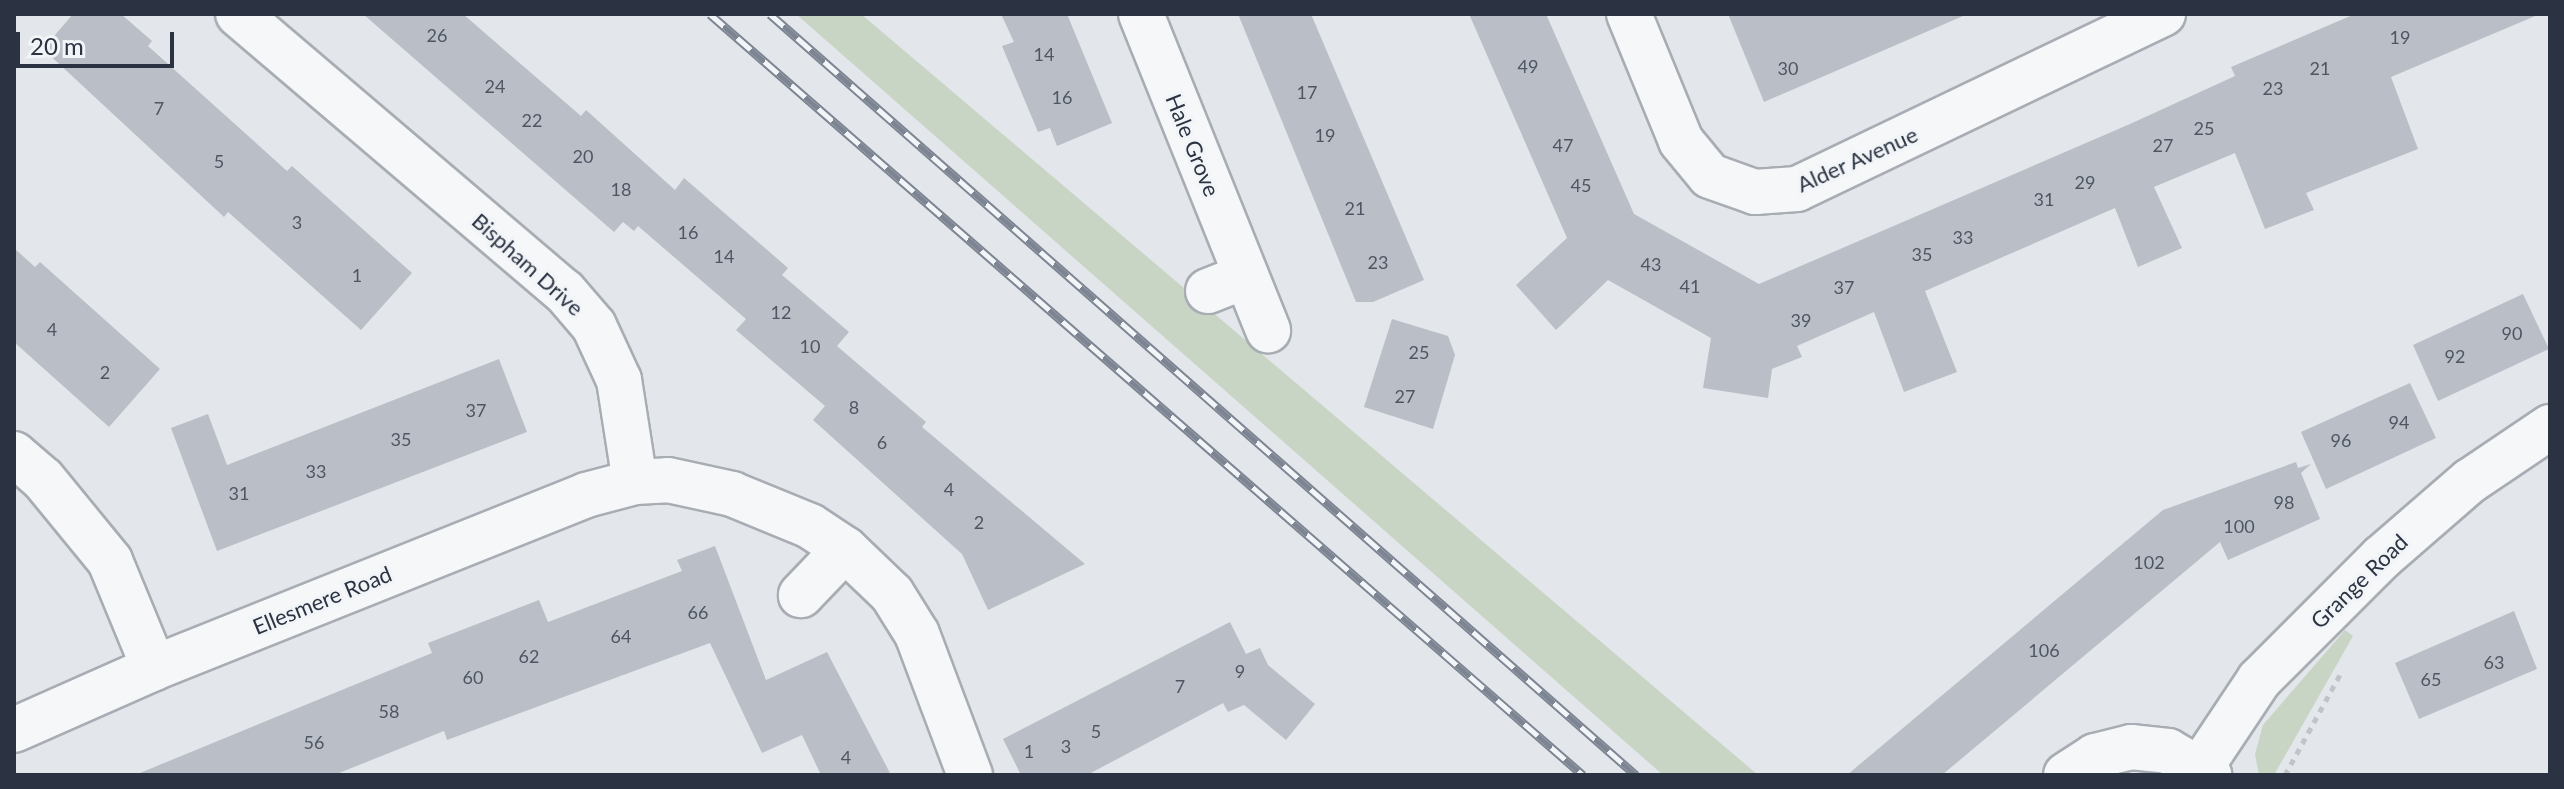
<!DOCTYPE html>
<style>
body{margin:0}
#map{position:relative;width:2564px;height:789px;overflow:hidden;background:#e3e6ea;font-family:Lato,sans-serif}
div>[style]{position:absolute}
.green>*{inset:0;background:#c8d4c4}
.building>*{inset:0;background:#babfc7}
.path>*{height:5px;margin-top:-2.5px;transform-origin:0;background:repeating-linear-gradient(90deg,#c0c4c9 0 6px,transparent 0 12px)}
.roads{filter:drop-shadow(2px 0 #a8adb4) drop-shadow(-2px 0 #a8adb4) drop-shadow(0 2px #a8adb4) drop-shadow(0 -2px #a8adb4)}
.street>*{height:44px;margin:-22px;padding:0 22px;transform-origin:22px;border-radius:22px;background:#f5f7f9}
.rail>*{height:9px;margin-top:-4.5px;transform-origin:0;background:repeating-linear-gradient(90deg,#f2f5f8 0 18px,#7d8593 0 36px);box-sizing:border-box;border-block:2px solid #7d8593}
span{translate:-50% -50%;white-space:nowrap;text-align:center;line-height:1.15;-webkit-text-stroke:6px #f2f5f8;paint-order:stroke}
.number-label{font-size:18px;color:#4f5663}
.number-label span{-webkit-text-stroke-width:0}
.street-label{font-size:22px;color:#2b3342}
.frame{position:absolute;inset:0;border:16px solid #2b3342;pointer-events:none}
.scale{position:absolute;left:16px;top:32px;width:158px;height:36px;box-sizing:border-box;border:4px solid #2b3342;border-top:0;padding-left:10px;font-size:24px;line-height:28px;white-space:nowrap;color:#2b3342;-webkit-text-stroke:6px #f2f5f8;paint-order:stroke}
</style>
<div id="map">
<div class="green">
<div style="clip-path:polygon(796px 14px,861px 14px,1758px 775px,1663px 775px)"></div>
<div style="clip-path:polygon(2345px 630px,2353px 636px,2274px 775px,2259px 775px,2255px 754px,2263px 725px)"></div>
</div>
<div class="building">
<div style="clip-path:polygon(73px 14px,121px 14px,152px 41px,148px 46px,287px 171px,292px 166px,412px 273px,361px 330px,228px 212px,224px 217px,43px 49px)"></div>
<div style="clip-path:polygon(363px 14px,463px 14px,581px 116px,586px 110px,675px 190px,684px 178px,788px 268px,782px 275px,849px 332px,837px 346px,926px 422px,922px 427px,1085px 564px,988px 610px,962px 554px,813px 420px,825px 406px,736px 330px,746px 319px,638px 226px,634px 231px,623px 222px,614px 232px)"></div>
<div style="clip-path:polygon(1001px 14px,1067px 14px,1112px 123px,1057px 146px,1050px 128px,1038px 132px,1002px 46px,1014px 42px)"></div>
<div style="clip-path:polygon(1238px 14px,1311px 14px,1424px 280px,1373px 302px,1356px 302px)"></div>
<div style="clip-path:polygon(1469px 14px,1546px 14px,1634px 214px,1759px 284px,2130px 124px,2235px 76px,2231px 67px,2355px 14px,2540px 14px,2391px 77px,2418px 149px,2306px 193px,2314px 210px,2265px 229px,2235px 153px,2154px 187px,2182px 248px,2138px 267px,2115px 208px,1925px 291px,1957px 372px,1904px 392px,1874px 312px,1797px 346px,1802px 357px,1772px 369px,1768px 398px,1703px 388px,1711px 338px,1608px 280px,1556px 330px,1516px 285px,1567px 238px)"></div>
<div style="clip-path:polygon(1728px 14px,1963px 14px,1963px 16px,1764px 102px)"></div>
<div style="clip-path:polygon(14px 248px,35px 267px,40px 262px,160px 369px,109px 427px,14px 342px)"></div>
<div style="clip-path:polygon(2523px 294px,2549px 349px,2438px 401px,2413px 345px)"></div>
<div style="clip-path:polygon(1392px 319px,1448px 336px,1455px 355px,1433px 429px,1364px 407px)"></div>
<div style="clip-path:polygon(499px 359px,527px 432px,217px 551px,171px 428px,208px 414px,227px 465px)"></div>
<div style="clip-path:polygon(2410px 383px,2436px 438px,2326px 489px,2301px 432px)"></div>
<div style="clip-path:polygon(2296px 462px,2298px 468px,2311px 464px,2301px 473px,2320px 519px,2228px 560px,2220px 542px,1942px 775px,1847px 775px,2163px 510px)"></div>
<div style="clip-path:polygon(715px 546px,766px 680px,827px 652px,891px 775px,821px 775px,802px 735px,762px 753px,710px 643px,447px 740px,444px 731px,334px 775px,135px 775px,432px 653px,428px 643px,539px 600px,548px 622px,682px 571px,677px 560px)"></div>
<div style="clip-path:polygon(2514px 611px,2537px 669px,2419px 719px,2395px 663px)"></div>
<div style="clip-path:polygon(1230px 622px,1246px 654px,1260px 648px,1268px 665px,1315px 704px,1286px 740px,1244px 705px,1228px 712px,1223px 703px,1087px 775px,1021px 775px,1003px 739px)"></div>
</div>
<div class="path">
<div style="left:2285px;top:775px;width:119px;rotate:-61.3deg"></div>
</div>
<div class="roads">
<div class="street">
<div style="left:238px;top:14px;width:428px;rotate:40.4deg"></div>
<div style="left:564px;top:291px;width:46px;rotate:49.4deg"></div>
<div style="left:594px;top:326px;width:60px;rotate:65.2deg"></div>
<div style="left:619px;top:380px;width:103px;rotate:81.1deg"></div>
<div style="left:1141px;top:14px;width:341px;rotate:68.1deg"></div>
<div style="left:1629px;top:14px;width:137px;rotate:67.7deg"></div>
<div style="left:1681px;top:141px;width:45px;rotate:50.4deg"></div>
<div style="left:1710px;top:176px;width:48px;rotate:19.6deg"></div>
<div style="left:1755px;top:192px;width:42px;rotate:-4.1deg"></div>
<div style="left:1797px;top:189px;width:406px;rotate:-25.6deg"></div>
<div style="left:1208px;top:291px;width:41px;rotate:-21.5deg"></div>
<div style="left:14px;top:454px;width:38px;rotate:41deg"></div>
<div style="left:43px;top:479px;width:106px;rotate:50.7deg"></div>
<div style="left:110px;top:561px;width:116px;rotate:67.6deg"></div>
<div style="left:845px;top:549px;width:65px;rotate:43.8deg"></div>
<div style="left:892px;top:594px;width:47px;rotate:58deg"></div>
<div style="left:917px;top:634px;width:151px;rotate:69.4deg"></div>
<div style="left:14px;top:730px;width:153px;rotate:-23.9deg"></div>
<div style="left:154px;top:668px;width:465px;rotate:-21.8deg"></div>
<div style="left:586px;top:495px;width:51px;rotate:-14.9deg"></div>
<div style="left:635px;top:482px;width:33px;rotate:-3deg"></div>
<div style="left:668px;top:480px;width:66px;rotate:12.3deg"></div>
<div style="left:732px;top:494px;width:84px;rotate:22.3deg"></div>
<div style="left:810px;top:526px;width:42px;rotate:33.3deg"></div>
<div style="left:845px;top:549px;width:64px;rotate:133.7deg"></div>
<div style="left:2201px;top:767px;width:105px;rotate:-56.3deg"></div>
<div style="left:2259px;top:680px;width:173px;rotate:-45deg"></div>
<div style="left:2381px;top:558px;width:118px;rotate:-40.9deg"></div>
<div style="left:2470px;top:481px;width:97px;rotate:-34deg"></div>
<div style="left:2066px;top:775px;width:35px;rotate:-33deg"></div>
<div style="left:2095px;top:756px;width:37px;rotate:-14deg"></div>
<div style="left:2131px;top:747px;width:37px;rotate:6deg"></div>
<div style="left:2168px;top:751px;width:48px;rotate:30.3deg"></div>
</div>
</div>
<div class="rail">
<div style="left:710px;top:14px;width:1158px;rotate:41.08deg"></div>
<div style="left:770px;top:14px;width:1153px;rotate:41.31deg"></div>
</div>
<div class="number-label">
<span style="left:437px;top:35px">26</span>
<span style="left:2400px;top:37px">19</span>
<span style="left:1044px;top:54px">14</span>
<span style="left:1528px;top:66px">49</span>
<span style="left:1788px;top:68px">30</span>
<span style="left:2320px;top:68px">21</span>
<span style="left:495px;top:86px">24</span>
<span style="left:2273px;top:88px">23</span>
<span style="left:1307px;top:92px">17</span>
<span style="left:1062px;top:97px">16</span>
<span style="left:159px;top:108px">7</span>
<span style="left:532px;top:120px">22</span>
<span style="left:2204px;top:128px">25</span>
<span style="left:1325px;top:135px">19</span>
<span style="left:1563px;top:145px">47</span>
<span style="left:2163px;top:145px">27</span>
<span style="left:583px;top:156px">20</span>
<span style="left:219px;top:161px">5</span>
<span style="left:2085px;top:182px">29</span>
<span style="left:1581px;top:185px">45</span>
<span style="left:621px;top:189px">18</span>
<span style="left:2044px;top:199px">31</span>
<span style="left:1355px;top:208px">21</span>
<span style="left:297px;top:222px">3</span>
<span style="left:688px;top:232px">16</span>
<span style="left:1963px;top:237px">33</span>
<span style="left:1922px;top:254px">35</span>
<span style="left:724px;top:256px">14</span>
<span style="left:1378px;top:262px">23</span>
<span style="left:1651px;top:264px">43</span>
<span style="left:357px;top:275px">1</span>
<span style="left:1690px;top:286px">41</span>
<span style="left:1844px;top:287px">37</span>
<span style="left:781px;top:312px">12</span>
<span style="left:1801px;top:320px">39</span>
<span style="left:52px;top:329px">4</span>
<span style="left:2512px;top:333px">90</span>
<span style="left:810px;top:346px">10</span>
<span style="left:1419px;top:352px">25</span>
<span style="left:2455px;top:356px">92</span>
<span style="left:105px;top:372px">2</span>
<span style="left:1405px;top:396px">27</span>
<span style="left:854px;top:407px">8</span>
<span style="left:476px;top:410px">37</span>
<span style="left:2399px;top:422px">94</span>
<span style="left:401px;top:439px">35</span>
<span style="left:2341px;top:440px">96</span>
<span style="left:882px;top:442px">6</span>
<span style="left:316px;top:471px">33</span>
<span style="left:949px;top:489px">4</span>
<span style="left:239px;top:493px">31</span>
<span style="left:2284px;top:502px">98</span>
<span style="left:979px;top:522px">2</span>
<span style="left:2239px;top:526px">100</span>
<span style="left:2149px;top:562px">102</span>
<span style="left:698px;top:612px">66</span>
<span style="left:621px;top:636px">64</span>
<span style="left:2044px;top:650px">106</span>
<span style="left:529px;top:656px">62</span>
<span style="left:2494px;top:662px">63</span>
<span style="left:1240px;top:671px">9</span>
<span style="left:473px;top:677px">60</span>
<span style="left:2431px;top:679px">65</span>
<span style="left:1180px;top:686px">7</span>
<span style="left:389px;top:711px">58</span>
<span style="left:1096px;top:731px">5</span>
<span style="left:314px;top:742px">56</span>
<span style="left:1066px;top:746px">3</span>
<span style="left:1029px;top:751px">1</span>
<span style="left:846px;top:757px">4</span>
</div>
<div class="street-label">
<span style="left:1193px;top:145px;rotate:68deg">Hale Grove</span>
<span style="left:1857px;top:159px;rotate:-24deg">Alder Avenue</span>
<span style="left:528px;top:264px;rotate:42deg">Bispham Drive</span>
<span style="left:2359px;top:581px;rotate:-44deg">Grange Road</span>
<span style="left:322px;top:600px;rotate:-22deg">Ellesmere Road</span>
</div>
<div class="frame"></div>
<div class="scale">20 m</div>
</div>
